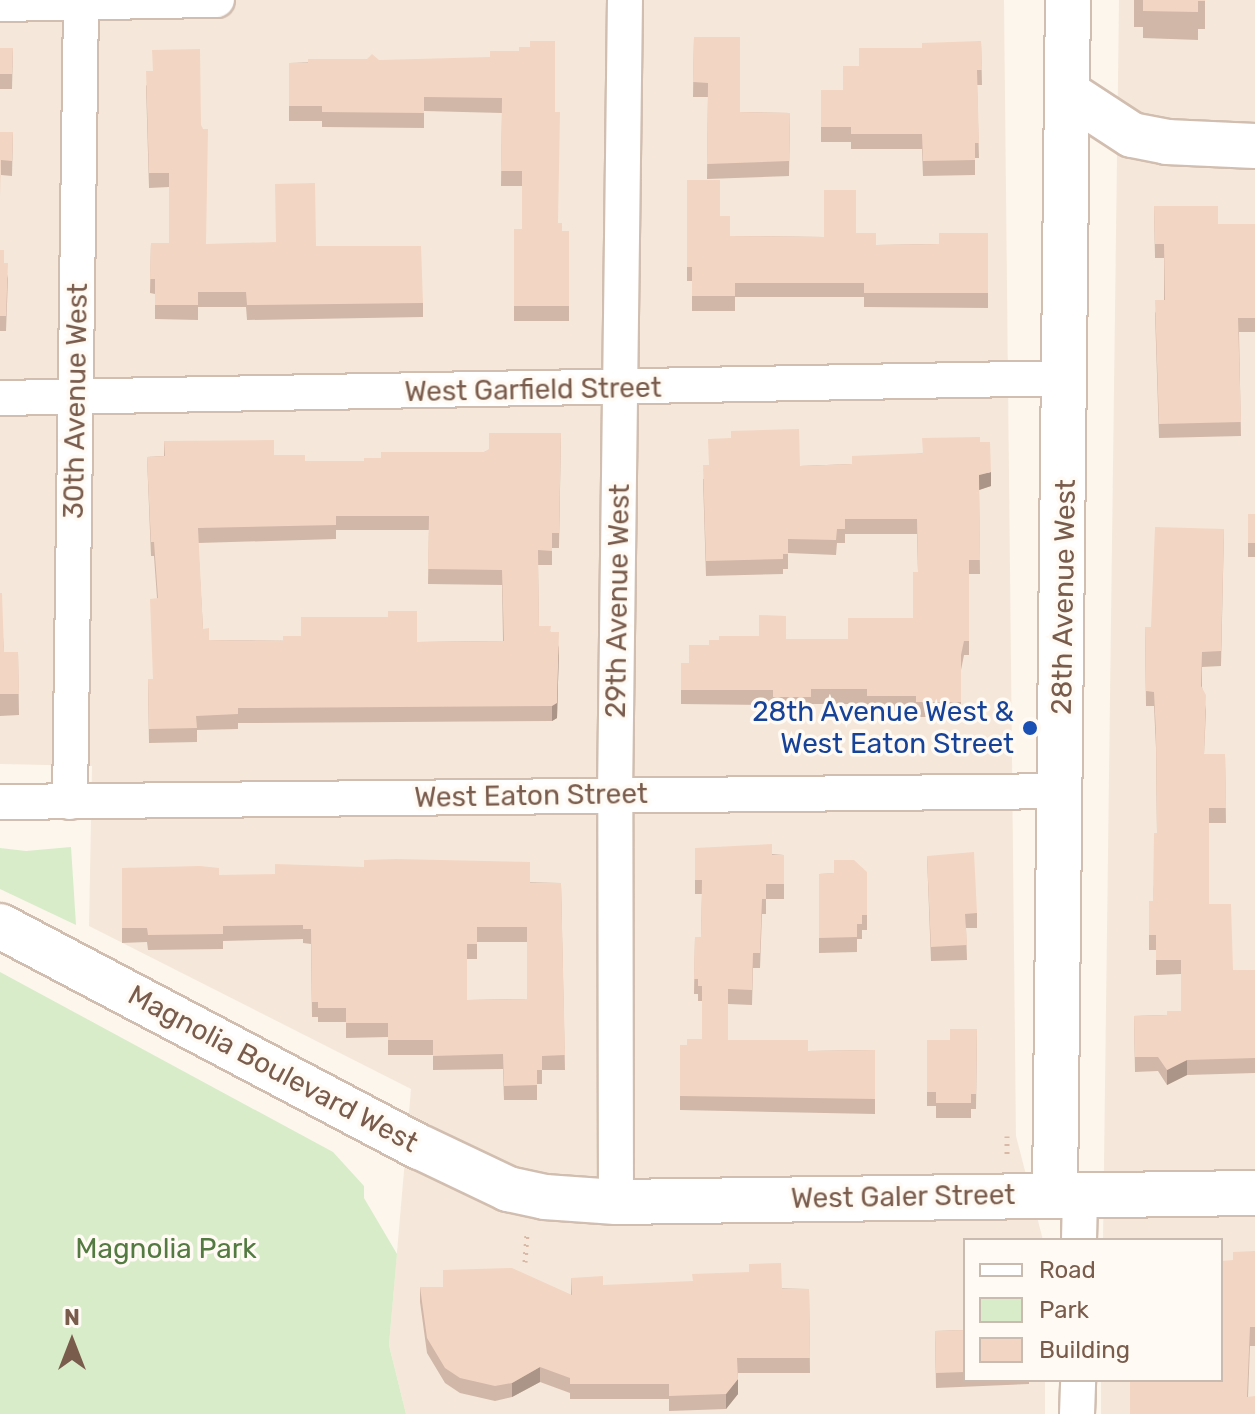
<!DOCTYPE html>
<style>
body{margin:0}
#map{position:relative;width:1255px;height:1414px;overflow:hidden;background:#fdf6ec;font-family:Rubik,sans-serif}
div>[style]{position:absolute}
.residential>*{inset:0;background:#f5e8da}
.green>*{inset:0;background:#d8ecc9}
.path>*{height:5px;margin-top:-2.5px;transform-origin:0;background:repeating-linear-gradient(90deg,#d9b8a5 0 2px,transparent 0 8px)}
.roads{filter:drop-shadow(2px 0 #d1beb0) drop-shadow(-2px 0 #d1beb0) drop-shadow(0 2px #d1beb0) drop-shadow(0 -2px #d1beb0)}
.minor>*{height:34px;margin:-17px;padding:0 17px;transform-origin:17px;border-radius:17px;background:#fff}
.tertiary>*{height:44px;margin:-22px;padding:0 22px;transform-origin:22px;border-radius:22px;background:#fff}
.secondary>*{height:44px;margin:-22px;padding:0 22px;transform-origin:22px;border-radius:22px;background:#fff}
.wall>*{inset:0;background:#d1b7a8}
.shaded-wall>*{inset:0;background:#aa9588}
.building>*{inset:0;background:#f3d5c3}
.dots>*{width:22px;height:22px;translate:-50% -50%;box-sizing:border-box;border:4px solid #fffaf3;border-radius:50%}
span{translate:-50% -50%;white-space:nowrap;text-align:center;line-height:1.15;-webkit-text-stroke:7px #fffaf3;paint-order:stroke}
.street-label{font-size:28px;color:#7a5c4d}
.transit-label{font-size:28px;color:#164399}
.right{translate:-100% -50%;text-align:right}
.park-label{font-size:28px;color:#537a41}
.legend{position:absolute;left:963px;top:1238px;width:260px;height:144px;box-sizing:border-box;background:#fffaf3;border:2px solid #cabbb1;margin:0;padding:10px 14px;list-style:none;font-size:24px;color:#7a5c4d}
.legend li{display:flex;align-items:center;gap:16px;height:40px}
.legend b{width:40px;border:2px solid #cabbb1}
.north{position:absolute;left:32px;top:1302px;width:80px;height:80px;-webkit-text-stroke:6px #fffaf3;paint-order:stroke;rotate:0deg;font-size:22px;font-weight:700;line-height:32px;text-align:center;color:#7a5c4d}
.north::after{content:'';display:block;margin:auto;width:28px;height:36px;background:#7a5c4d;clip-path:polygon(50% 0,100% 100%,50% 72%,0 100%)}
</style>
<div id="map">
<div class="residential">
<div style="clip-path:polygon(0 0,1004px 0,1016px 1136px,1043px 1240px,965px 1240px,965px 1380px,1045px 1380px,1045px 1414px,406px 1414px,389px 1345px,411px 1089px,89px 926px,92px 766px,0 764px)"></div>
<div style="clip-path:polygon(1119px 0,1255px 0,1255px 1414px,1101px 1414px,1101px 1380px,1221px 1380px,1221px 1240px,1103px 1240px)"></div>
</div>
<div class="green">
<div style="clip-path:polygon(71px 847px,76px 925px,0 889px,0 848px,26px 851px)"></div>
<div style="clip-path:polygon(0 972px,333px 1152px,364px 1186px,364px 1198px,397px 1254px,389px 1345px,406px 1414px,0 1414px)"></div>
</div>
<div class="path">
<div style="left:1007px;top:1136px;width:18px;rotate:90deg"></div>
<div style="left:525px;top:1262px;width:28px;rotate:-86deg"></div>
</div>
<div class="roads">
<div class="minor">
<div style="left:0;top:4px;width:217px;rotate:-1.1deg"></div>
<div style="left:0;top:398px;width:1066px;rotate:-1.07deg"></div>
<div style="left:0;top:802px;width:1062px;rotate:-0.59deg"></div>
<div style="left:70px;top:802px;width:802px;rotate:-89.21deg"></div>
<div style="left:616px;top:1202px;width:407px;rotate:-90.1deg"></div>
<div style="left:615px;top:795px;width:795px;rotate:-89.28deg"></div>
<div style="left:1079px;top:1240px;width:45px;rotate:-88.7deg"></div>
<div style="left:1077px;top:1414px;width:34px;rotate:-88deg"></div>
</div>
<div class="tertiary">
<div style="left:1069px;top:94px;width:75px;rotate:33.1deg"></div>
<div style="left:1132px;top:135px;width:36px;rotate:11deg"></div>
<div style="left:1167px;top:142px;width:88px;rotate:2.6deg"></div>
<div style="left:1055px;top:1195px;width:1195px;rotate:-89.38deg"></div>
</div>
<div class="secondary">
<div style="left:0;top:926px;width:475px;rotate:27.8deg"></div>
<div style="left:420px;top:1147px;width:98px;rotate:25.5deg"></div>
<div style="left:508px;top:1189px;width:38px;rotate:12deg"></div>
<div style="left:545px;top:1197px;width:71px;rotate:4deg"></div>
<div style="left:616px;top:1202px;width:639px;rotate:-0.81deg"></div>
</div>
</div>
<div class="wall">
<div style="clip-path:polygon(1134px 0,1205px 0,1205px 29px,1198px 29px,1198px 40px,1143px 38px,1143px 27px,1134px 27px)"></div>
<div style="clip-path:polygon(694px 37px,740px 112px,790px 113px,789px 176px,707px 179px,708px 97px,693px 97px)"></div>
<div style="clip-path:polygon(981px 41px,982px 85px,977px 85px,979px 158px,975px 158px,975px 175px,923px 176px,922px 149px,851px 149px,851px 142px,821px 142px,821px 90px,843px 90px,859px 66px)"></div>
<div style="clip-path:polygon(0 48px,13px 48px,12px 89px,0 89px)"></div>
<div style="clip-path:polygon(379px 60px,555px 112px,558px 223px,562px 231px,569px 231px,569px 321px,514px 321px,514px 229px,522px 229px,522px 186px,501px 186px,502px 113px,424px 111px,424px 128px,322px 127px,322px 121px,289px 121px,289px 63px)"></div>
<div style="clip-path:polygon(146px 85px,201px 125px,206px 244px,316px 246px,423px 303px,423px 317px,247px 320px,246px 307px,198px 307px,198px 320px,155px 319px,155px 294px,150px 293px,151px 243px,169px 243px,169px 187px,149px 188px)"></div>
<div style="clip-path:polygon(0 132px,13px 132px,12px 176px,1px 175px)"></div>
<div style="clip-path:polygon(687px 180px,720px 216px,730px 236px,824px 237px,856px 233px,876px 245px,939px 244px,988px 233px,988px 308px,864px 307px,864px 297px,735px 297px,735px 311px,692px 311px,692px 281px,687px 281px)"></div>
<div style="clip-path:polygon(1154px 206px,1218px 224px,1255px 224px,1255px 332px,1239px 332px,1241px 436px,1159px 438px,1155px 313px,1164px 300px,1164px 258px,1155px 258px)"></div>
<div style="clip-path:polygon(0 250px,8px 278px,6px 331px,0 331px)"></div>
<div style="clip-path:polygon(evenodd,561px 433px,559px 548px,552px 548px,552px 565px,538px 565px,539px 626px,551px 632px,559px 647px,557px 718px,552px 721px,238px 723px,238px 729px,197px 730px,197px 742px,149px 743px,148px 679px,153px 679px,157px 598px,154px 556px,151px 556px,147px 457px,164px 456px,164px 441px,274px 455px,305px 461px,364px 461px,381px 458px,484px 452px,561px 433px,336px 530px,429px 530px,428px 584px,502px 585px,503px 641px,417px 642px,209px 640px,203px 629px,198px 543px,336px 539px,336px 530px)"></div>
<div style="clip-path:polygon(980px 442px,991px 486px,979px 490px,980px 574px,969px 574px,969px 655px,964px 655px,961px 670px,961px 717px,916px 717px,916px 711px,867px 711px,867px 704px,811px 704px,811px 712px,773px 711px,773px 705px,681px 704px,681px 663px,689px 663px,709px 645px,786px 639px,848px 639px,913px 618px,918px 572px,917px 534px,845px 534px,845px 543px,837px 543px,836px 555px,788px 553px,788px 569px,783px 569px,783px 574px,706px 576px,703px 479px,800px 466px,852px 464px,922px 453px)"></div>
<div style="clip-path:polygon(1248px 514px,1255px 514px,1255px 557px,1248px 557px)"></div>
<div style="clip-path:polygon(1224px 529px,1221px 666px,1202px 667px,1202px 687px,1206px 710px,1204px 754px,1225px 754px,1226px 823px,1209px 823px,1209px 904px,1233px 970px,1255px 970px,1255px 1073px,1187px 1075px,1167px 1085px,1158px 1071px,1135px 1072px,1134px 1016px,1167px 1015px,1181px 1011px,1181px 974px,1156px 975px,1156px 950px,1149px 950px,1149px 901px,1153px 901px,1157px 833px,1156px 748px,1154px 706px,1146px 706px,1145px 627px,1151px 627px)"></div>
<div style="clip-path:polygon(0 593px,4px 652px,18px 652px,19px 715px,0 716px)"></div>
<div style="clip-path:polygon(695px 848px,784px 855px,784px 899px,766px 899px,766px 914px,762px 914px,760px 968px,753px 968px,752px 1005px,728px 1004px,728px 1040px,808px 1051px,875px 1050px,875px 1114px,680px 1110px,680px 1045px,687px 1045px,702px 1039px,702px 1001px,698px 1001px,698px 994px,694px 994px,695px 937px,701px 937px,702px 894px,695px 894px)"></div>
<div style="clip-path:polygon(927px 856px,977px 913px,977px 928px,966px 928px,967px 960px,931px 961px)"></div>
<div style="clip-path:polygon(evenodd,122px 868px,219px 875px,561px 883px,565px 1070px,542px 1070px,542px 1084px,537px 1084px,537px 1100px,504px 1100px,503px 1069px,433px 1070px,433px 1055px,388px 1055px,388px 1037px,346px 1038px,346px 1022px,318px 1022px,318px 1017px,312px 1017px,311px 944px,303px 943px,303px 939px,223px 941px,223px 949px,148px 950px,147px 942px,122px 943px,122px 868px,477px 942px,527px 942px,527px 999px,467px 1000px,467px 959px,477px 959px,477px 942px)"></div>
<div style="clip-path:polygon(867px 872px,867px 930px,862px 930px,862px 939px,857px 939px,857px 952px,819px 953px,819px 874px)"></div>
<div style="clip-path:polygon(977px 1029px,976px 1109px,971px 1109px,971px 1118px,936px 1118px,936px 1106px,927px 1106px,927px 1040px,950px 1040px)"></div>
<div style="clip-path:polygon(1255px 1251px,1255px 1346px,1250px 1346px,1248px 1397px,1255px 1414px,1130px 1380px,1233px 1260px)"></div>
<div style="clip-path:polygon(571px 1278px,603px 1285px,809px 1289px,810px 1373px,738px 1373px,738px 1394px,726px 1409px,669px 1411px,669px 1399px,570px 1399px,570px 1393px,540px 1382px,512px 1397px,495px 1401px,460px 1393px,445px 1383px,427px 1353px,420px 1302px,420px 1287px,571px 1295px)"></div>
<div style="clip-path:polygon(965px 1330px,965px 1380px,1029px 1380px,1029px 1384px,936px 1388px,935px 1331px)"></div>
</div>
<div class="shaded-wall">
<div style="clip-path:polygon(991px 472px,991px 486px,979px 490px,979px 475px)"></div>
<div style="clip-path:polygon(559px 647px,557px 718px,552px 721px,552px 706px)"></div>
<div style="clip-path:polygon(1187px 1060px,1187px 1075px,1167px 1085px,1167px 1070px)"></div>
<div style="clip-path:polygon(540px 1367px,540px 1382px,512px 1397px,512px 1383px)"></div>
<div style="clip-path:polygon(738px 1379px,738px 1394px,726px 1409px,726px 1394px)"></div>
</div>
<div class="building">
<div style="clip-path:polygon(1143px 0,1205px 0,1205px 1px,1198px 1px,1198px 12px,1143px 11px)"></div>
<div style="clip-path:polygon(694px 37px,740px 37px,740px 112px,790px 113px,789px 161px,707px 164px,708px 83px,693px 82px)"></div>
<div style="clip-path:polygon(530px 41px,555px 41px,555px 112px,560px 112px,558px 223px,562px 223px,562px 231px,569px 231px,569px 306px,514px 306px,514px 229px,522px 229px,522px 171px,501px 171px,502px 98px,424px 97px,424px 113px,322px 112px,322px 106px,289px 106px,289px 63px,308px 63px,308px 59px,367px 59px,372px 54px,379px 60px,490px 57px,490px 51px,519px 51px,519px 47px,530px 47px)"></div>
<div style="clip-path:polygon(981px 41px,982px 70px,977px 70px,979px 143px,975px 143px,975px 160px,923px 161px,922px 134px,851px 134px,851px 127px,821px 127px,821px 90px,843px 90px,843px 66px,859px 66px,859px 48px,922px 48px,922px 43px)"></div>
<div style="clip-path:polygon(0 48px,13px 48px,12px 74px,0 74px)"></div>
<div style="clip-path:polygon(200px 49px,201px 125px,203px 129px,208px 129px,206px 244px,276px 242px,275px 184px,315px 183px,316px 246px,421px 246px,423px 303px,247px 305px,246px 292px,198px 292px,198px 305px,155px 305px,155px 279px,150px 279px,151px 243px,169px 243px,169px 173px,149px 173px,146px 71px,153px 71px,152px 50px)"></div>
<div style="clip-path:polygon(0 132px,13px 132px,12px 161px,1px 160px,0 199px)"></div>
<div style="clip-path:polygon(687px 180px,720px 180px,720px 216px,730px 216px,730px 236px,824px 237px,824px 190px,856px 190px,856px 233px,876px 233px,876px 245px,939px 244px,939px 233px,988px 233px,988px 293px,864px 293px,864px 283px,735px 283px,735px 296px,692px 296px,692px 267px,687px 267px)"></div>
<div style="clip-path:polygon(1154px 206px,1218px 206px,1218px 224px,1255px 224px,1255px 318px,1238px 318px,1241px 422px,1159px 424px,1155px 300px,1165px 300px,1164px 244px,1155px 244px)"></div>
<div style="clip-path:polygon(0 250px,4px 250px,4px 263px,8px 263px,6px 316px,0 316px)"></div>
<div style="clip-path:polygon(799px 429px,800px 466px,852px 464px,852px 456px,923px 453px,922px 438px,980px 437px,980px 442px,990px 442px,991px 472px,979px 475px,980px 560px,969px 560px,969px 641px,964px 641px,961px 655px,961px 702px,916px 702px,916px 696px,867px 696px,867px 689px,811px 689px,811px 697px,773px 697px,773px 690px,681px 690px,681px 663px,689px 663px,689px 645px,709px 645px,709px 640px,719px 640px,719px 636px,759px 636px,759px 615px,786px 616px,786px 639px,848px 639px,848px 618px,913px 618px,913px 572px,918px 572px,917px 519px,845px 519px,845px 529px,837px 529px,836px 540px,788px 539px,788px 554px,783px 554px,783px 559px,706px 561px,703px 465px,709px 465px,708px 439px,731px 438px,731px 431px)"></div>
<div style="clip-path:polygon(evenodd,489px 433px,561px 433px,559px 533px,552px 533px,552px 551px,538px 550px,539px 626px,551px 626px,550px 632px,559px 632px,557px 703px,552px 706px,238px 708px,238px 714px,196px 716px,197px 728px,149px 729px,148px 679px,153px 679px,150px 599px,158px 598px,154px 542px,151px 542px,147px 457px,165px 456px,164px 441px,274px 440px,274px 455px,305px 455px,305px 461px,364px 461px,364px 458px,381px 458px,381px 452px,484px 452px,489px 449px,489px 433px,336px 516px,429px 516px,428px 569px,502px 570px,504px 641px,417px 642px,417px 611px,388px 611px,388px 617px,301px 617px,301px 636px,283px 636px,283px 641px,209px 640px,209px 628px,203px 629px,198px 528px,336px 525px,336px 516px)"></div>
<div style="clip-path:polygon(1248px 514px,1255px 514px,1255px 543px,1248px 543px)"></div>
<div style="clip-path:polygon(1155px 527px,1224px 529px,1221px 651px,1202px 652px,1201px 686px,1206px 695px,1204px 754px,1225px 754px,1226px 808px,1209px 808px,1209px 904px,1231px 904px,1233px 970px,1255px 970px,1255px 1058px,1187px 1060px,1167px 1070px,1158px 1057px,1135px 1057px,1134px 1016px,1167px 1015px,1167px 1011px,1181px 1011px,1181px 960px,1156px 960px,1156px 935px,1149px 935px,1149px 901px,1153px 901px,1154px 833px,1157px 833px,1156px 734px,1154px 692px,1146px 691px,1145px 627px,1151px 627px)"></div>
<div style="clip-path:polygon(0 593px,2px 593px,4px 652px,18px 652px,19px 694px,0 694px)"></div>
<div style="clip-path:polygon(772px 844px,772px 855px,784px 855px,784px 884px,766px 884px,766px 899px,762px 899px,760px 953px,753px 953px,752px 990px,728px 989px,728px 1040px,808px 1040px,808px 1051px,875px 1050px,875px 1099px,680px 1096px,680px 1045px,687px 1045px,687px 1039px,702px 1039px,702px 986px,698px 986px,698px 979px,694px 979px,695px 937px,701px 937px,702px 880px,695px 880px,695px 848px)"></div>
<div style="clip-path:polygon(974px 852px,977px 913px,965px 914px,967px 945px,931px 947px,927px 856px)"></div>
<div style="clip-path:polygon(evenodd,396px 859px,530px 862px,530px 883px,561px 883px,565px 1055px,542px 1056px,542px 1070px,537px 1070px,537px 1085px,504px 1086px,503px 1054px,433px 1056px,433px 1040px,388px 1040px,388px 1023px,346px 1023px,346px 1008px,318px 1008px,318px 1002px,312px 1002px,311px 929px,303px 929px,303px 925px,223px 926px,223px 934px,148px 935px,147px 928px,122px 928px,122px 868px,200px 866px,219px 868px,219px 875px,275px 874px,275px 864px,364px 867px,364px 860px,396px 859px,477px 927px,527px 927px,527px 999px,467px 1000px,467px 944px,477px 944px,477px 927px)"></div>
<div style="clip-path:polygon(834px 860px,854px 860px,867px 872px,867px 915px,862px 915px,862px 924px,857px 924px,857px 937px,819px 938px,819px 874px,834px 873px)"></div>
<div style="clip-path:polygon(950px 1029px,977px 1029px,976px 1094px,971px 1094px,971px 1103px,936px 1103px,936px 1092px,927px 1092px,927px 1040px,950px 1040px)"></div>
<div style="clip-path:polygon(1255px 1251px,1255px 1327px,1250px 1327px,1247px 1397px,1255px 1396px,1255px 1414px,1130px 1414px,1130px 1380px,1221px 1380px,1221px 1261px,1233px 1260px,1233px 1252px)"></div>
<div style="clip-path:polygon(781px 1263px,782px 1289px,809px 1289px,810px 1358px,737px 1358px,738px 1379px,726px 1394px,669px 1396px,669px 1384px,570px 1384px,570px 1378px,540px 1367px,512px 1383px,495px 1386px,460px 1378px,445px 1368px,427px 1338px,420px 1287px,443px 1287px,443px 1270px,512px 1268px,572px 1295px,571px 1278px,603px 1276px,603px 1285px,693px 1281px,692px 1274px,749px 1272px,749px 1264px)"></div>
<div style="clip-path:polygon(965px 1330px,965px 1372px,936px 1373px,935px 1331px)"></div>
</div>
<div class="dots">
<div style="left:1030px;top:728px;background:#1a4fb4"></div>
</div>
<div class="street-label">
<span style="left:533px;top:390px;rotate:-1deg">West Garfield Street</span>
<span style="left:76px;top:401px;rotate:-89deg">30th Avenue West</span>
<span style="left:1064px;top:597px;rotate:-89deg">28th Avenue West</span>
<span style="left:618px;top:601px;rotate:-89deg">29th Avenue West</span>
<span style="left:531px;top:796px;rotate:-1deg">West Eaton Street</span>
<span style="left:273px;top:1069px;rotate:28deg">Magnolia Boulevard West</span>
<span style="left:903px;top:1197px;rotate:-1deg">West Galer Street</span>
</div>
<div class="transit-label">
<span class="right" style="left:1014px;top:728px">28th Avenue West &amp;<br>West Eaton Street</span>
</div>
<div class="park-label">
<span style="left:166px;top:1249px">Magnolia Park</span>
</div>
<ul class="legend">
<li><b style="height:10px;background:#fff"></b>Road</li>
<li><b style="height:22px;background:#d8ecc9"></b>Park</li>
<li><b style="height:22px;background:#f3d5c3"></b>Building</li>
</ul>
<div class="north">N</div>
</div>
